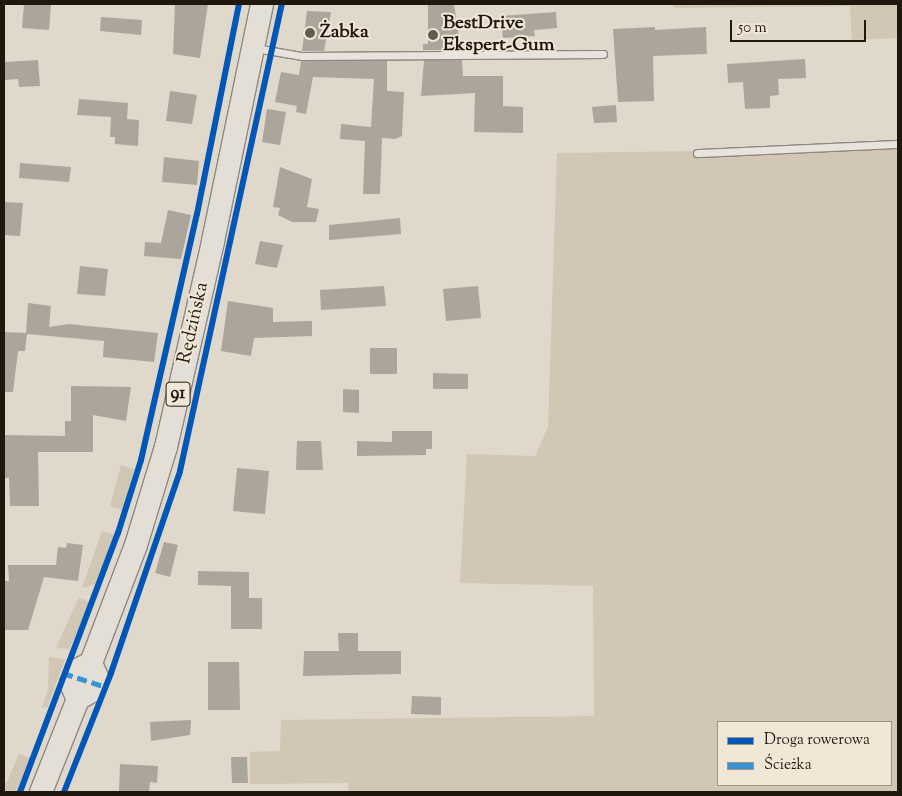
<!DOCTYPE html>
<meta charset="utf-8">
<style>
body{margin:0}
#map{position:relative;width:902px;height:796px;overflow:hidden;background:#e0d8cb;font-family:"Sorts Mill Goudy",serif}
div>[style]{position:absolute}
.green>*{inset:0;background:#d2c7b5}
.building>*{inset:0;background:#aba59c}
.roads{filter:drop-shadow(1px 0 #8e8880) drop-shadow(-1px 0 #8e8880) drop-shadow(0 1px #8e8880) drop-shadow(0 -1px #8e8880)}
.service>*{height:7px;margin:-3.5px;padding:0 3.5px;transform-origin:3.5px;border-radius:3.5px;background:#e8e3dc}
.primary>*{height:22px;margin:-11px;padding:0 11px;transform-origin:11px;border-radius:11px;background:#e3dfd7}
.quiet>*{height:5px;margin-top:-2.5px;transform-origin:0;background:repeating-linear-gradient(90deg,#3a93d2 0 10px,transparent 0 15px)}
.cycleway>*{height:6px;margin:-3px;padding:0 3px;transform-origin:3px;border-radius:3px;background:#0057b8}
.dots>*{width:14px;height:14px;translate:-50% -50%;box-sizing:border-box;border:2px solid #f1e7d7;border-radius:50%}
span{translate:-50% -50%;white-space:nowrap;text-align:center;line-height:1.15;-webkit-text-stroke:4px #f1e7d7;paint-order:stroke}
.shield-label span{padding:1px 4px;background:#f1e7d7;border:1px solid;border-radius:4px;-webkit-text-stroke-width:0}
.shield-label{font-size:18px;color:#21180d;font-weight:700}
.poi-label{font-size:19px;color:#21180d;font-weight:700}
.left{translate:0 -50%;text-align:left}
.street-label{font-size:19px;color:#21180d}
.frame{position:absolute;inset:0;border:5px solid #21180d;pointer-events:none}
.legend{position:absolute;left:717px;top:721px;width:175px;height:65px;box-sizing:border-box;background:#f1e7d7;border:1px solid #9e9486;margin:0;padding:6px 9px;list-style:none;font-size:15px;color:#21180d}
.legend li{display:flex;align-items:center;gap:10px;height:25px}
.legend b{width:25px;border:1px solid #9e9486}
.scale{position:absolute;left:730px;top:20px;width:136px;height:22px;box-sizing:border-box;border:2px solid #21180d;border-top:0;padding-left:6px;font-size:15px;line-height:18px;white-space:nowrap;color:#21180d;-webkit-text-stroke:4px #f1e7d7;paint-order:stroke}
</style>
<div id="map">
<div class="green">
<div style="clip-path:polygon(674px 4px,898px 4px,898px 38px,852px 40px,850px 6px,674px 8px)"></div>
<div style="clip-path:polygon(evenodd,898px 148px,898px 792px,349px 792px,348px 783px,250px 784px,250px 752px,280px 751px,281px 720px,594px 716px,593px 586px,460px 583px,467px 454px,535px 456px,548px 427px,557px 153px,898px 148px,718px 722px,891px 722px,891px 785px,718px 785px,718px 722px)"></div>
<div style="clip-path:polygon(121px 465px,134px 469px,123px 511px,110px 506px)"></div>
<div style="clip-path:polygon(102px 531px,115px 535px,96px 584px,82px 588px)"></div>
<div style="clip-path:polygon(79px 597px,89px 602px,78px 630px,69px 649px,56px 648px)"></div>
<div style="clip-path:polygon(49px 657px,65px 659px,47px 708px,42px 707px,48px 690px)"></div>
<div style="clip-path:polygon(19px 754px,30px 758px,17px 792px,4px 792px,4px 782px,7px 782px)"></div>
</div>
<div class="building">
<div style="clip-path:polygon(24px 4px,51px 4px,49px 30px,22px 28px)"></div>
<div style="clip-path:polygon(175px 4px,208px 4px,200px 58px,173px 54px)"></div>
<div style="clip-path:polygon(428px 4px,454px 4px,461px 50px,423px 50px,423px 44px,428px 44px)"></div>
<div style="clip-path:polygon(307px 11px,331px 12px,324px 51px,302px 51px)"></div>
<div style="clip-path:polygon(556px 12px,557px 28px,534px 30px,535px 36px,503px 38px,501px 16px)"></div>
<div style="clip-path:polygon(101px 17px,142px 20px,141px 35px,100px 31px)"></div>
<div style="clip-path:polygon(655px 27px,655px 30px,706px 27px,707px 54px,653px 56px,654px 101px,618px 102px,613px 29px)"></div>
<div style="clip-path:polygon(805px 59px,806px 78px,778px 79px,779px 95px,770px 96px,770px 108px,745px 109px,743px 82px,728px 83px,727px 64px)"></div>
<div style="clip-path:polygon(38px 60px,40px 86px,19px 87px,18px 79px,4px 80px,4px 62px)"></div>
<div style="clip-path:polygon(424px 60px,462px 60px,463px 76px,503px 76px,503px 106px,523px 107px,523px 133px,474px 132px,475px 93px,421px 96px)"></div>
<div style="clip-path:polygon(301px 61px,387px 61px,387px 91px,404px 92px,402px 136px,395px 139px,382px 138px,380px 194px,363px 194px,365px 141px,340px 139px,341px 124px,371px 127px,374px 79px,313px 77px,306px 114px,296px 112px,297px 106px,275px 102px,281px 72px,299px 75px)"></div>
<div style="clip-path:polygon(170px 91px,197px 95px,192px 124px,166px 121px)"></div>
<div style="clip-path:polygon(79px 99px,128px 103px,127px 119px,139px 120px,138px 146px,115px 144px,115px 137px,110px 137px,111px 117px,77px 115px)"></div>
<div style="clip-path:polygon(616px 105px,617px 122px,594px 123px,592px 107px)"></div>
<div style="clip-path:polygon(267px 109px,286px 112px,280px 145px,262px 142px)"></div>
<div style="clip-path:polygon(164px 157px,199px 161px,197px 185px,162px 182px)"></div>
<div style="clip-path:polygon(20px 163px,71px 167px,69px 182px,19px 178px)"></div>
<div style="clip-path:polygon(280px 167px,312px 179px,307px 207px,319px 209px,316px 222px,292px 222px,278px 215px,280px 208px,273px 207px)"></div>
<div style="clip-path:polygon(4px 202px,23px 203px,20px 236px,4px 235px)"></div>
<div style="clip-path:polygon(168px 210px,191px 215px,181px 259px,144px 256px,145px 242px,161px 243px)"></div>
<div style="clip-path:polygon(400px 218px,401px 234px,329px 240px,329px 225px)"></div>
<div style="clip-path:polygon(260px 241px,283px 245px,277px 268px,255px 264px)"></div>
<div style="clip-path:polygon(80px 266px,108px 269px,105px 296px,77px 294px)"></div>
<div style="clip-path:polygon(384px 286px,386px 306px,321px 310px,320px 290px)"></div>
<div style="clip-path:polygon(478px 286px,481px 318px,446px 321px,443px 289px)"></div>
<div style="clip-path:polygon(228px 301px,273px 308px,273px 322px,312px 321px,312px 336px,254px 338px,251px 356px,221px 351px)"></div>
<div style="clip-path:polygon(28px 303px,51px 306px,49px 327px,69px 324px,158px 333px,154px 362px,103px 357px,104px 341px,27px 334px,25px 351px,18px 351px,13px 392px,4px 392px,4px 332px,26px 333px)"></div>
<div style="clip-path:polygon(370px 348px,397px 348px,397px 374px,370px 374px)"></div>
<div style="clip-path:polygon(433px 373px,468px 374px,468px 389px,433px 389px)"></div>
<div style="clip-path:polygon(71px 386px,131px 387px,126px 421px,93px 415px,93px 452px,38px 452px,39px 506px,10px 506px,9px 478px,4px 478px,4px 435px,65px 436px,65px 421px,71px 421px)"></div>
<div style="clip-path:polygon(343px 389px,359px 390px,359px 413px,343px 412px)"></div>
<div style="clip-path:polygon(392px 431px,432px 431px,432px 449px,426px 449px,426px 455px,357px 456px,357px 441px,392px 442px)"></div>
<div style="clip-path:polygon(297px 441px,321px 441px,323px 470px,296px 470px)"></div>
<div style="clip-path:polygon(237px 468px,269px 471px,265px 514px,233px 511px)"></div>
<div style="clip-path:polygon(164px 542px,178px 545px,170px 577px,155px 573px)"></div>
<div style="clip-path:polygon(67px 543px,83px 545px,78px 581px,44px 577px,28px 630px,4px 630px,4px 581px,9px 581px,8px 565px,56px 565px,58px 547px,66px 548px)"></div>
<div style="clip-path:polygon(198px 571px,249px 572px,249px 598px,262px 598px,262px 629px,231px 629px,231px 586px,198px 585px)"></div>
<div style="clip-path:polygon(338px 633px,358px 633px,358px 651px,401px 651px,401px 674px,303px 676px,304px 651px,339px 651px)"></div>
<div style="clip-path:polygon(208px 662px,239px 662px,240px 710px,208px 710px)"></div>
<div style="clip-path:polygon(412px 696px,441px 697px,441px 715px,411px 714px)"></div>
<div style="clip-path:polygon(191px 720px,190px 735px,151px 741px,150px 722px)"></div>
<div style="clip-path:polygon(231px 757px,247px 757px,248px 783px,232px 783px)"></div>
<div style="clip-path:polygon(120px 764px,158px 766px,157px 783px,150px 782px,149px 792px,119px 792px)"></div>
</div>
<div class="roads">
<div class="service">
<div style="left:255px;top:48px;width:48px;rotate:9.7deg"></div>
<div style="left:302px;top:56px;width:301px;rotate:-0.4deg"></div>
<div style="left:697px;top:153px;width:201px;rotate:-2.6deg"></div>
</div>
<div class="primary">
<div style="left:91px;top:663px;width:126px;rotate:-69.1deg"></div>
<div style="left:136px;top:545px;width:102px;rotate:-73deg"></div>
<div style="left:166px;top:447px;width:211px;rotate:-77.1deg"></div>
<div style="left:213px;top:241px;width:242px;rotate:-78.3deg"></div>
<div style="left:78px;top:699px;width:17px;rotate:-115deg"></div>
<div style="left:71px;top:684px;width:15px;rotate:-67deg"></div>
<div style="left:77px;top:670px;width:16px;rotate:-27deg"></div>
<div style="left:78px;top:699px;width:16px;rotate:-30deg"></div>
<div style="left:92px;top:691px;width:15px;rotate:-70deg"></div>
<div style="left:97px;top:677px;width:15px;rotate:-113deg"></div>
<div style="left:41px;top:792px;width:100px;rotate:-68.3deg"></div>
</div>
</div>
<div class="quiet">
<div style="left:63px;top:673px;width:45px;rotate:18deg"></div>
</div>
<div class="cycleway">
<div style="left:20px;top:792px;width:277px;rotate:-69.3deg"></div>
<div style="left:118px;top:533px;width:77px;rotate:-72.5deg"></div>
<div style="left:141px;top:460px;width:252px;rotate:-77.2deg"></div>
<div style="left:197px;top:214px;width:214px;rotate:-78.7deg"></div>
<div style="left:64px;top:792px;width:128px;rotate:-68.4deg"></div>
<div style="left:111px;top:673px;width:213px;rotate:-71.1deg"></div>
<div style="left:180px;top:471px;width:478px;rotate:-77.7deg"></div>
</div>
<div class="dots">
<div style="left:310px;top:33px;background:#645b50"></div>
<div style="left:433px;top:35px;background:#645b50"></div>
</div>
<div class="shield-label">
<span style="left:178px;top:394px">91</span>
</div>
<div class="poi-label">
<span class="left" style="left:443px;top:35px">BestDrive<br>Ekspert-Gum</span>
<span class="left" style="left:320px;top:33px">Żabka</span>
</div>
<div class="street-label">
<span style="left:194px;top:323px;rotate:-77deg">Rędzińska</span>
</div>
<div class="frame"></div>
<ul class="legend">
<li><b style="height:6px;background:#0057b8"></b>Droga rowerowa</li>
<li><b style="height:6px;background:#3a93d2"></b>Ścieżka</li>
</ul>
<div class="scale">50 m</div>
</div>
